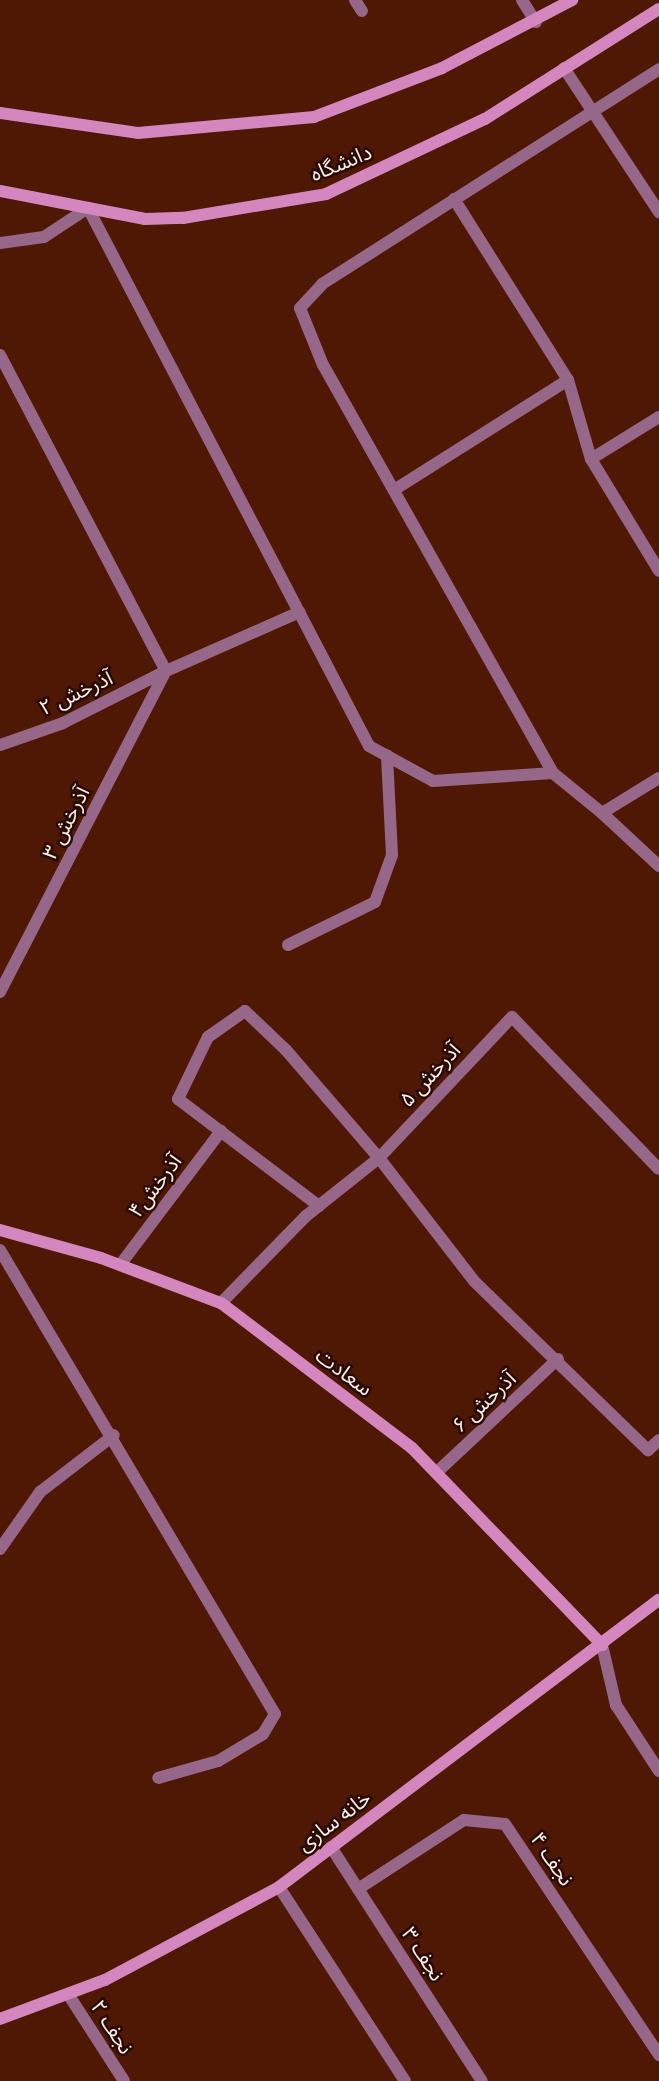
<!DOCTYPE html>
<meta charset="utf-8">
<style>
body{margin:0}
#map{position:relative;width:659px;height:2081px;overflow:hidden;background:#4f1805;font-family:Roboto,"Noto Sans Arabic",sans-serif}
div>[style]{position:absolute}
.lane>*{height:12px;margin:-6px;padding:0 6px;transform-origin:6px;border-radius:6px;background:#976789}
.street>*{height:12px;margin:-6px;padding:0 6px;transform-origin:6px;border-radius:6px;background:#976789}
.secondary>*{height:12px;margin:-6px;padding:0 6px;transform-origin:6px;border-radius:6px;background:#d486be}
span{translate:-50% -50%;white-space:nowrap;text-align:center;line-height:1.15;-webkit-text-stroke:5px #290a03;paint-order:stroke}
.street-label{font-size:21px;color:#faf0ed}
</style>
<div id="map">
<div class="lane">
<div style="left:355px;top:0;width:13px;rotate:58deg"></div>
<div style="left:394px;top:490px;width:206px;rotate:-32.3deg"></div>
<div style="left:602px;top:813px;width:78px;rotate:42.9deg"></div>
<div style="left:288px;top:945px;width:97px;rotate:-26.3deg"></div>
<div style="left:375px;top:902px;width:50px;rotate:-70.1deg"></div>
<div style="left:392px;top:855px;width:100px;rotate:-92.9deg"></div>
<div style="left:0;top:992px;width:361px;rotate:-62.7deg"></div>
<div style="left:319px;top:1206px;width:177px;rotate:-142.8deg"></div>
<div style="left:178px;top:1099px;width:69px;rotate:-64.2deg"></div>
<div style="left:208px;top:1037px;width:45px;rotate:-35.1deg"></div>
<div style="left:245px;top:1011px;width:57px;rotate:43.6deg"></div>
<div style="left:286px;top:1050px;width:143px;rotate:49.3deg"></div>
<div style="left:379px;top:1158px;width:155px;rotate:52.3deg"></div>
<div style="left:474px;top:1281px;width:243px;rotate:44.2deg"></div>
<div style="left:648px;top:1450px;width:15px;rotate:-42deg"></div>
<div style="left:0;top:1250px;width:539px;rotate:59.35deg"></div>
<div style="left:275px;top:1714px;width:23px;rotate:121deg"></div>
<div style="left:263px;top:1734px;width:52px;rotate:149deg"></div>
<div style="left:218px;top:1761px;width:62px;rotate:164.2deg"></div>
<div style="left:120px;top:1265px;width:168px;rotate:-53deg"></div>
<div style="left:221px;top:1303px;width:122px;rotate:-45.7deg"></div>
<div style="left:306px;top:1216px;width:93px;rotate:-38.5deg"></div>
<div style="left:379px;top:1158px;width:194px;rotate:-46.7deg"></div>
<div style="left:512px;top:1017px;width:211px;rotate:46deg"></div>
<div style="left:436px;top:1473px;width:167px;rotate:-43.1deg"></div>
<div style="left:0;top:1549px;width:70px;rotate:-54.9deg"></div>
<div style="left:40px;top:1492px;width:93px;rotate:-37.6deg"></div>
<div style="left:602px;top:1645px;width:62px;rotate:76.9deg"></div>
<div style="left:616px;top:1705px;width:79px;rotate:56.9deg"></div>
<div style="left:358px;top:1889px;width:126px;rotate:-33.1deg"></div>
<div style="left:464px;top:1820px;width:41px;rotate:5.6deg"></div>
<div style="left:505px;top:1824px;width:278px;rotate:56.3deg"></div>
<div style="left:68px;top:1994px;width:103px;rotate:57.2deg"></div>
</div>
<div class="street">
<div style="left:522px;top:0;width:26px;rotate:58deg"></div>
<div style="left:564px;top:68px;width:173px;rotate:56.6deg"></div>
<div style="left:454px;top:199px;width:214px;rotate:57.8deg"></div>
<div style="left:568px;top:380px;width:82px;rotate:73.8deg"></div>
<div style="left:591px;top:459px;width:131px;rotate:58.7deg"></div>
<div style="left:0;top:243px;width:44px;rotate:-7.8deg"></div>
<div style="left:44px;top:237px;width:53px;rotate:-33.4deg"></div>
<div style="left:88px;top:208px;width:607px;rotate:62.42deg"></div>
<div style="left:369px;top:746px;width:73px;rotate:28.7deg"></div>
<div style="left:433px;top:781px;width:120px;rotate:-3.8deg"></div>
<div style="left:553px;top:773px;width:468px;rotate:-119.4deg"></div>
<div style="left:323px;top:365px;width:61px;rotate:-112deg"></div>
<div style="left:300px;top:308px;width:33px;rotate:-47deg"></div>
<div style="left:322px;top:284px;width:400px;rotate:-32.5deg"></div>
<div style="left:0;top:355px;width:357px;rotate:62.3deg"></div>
<div style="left:591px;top:459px;width:80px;rotate:-31.7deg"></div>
<div style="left:0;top:745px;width:67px;rotate:-19.2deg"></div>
<div style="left:63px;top:723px;width:115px;rotate:-26.8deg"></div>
<div style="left:166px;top:671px;width:146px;rotate:-23.8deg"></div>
<div style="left:553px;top:773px;width:63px;rotate:39.2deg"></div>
<div style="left:602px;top:813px;width:67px;rotate:-31.6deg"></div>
<div style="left:331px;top:1847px;width:278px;rotate:57.2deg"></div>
<div style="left:279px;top:1887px;width:231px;rotate:57deg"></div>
</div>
<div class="secondary">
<div style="left:0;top:113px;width:139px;rotate:8.2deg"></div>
<div style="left:138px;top:133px;width:177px;rotate:-5.2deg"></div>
<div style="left:314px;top:117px;width:137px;rotate:-20.9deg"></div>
<div style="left:442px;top:68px;width:147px;rotate:-27.6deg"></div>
<div style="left:0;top:191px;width:148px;rotate:10.9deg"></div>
<div style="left:145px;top:219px;width:38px;rotate:-2deg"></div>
<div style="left:183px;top:218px;width:145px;rotate:-9.5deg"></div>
<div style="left:326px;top:194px;width:176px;rotate:-25.3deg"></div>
<div style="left:485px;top:119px;width:206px;rotate:-32.3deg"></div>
<div style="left:0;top:1230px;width:105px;rotate:15.5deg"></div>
<div style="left:101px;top:1258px;width:128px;rotate:20.6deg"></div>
<div style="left:221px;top:1303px;width:240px;rotate:37.2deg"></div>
<div style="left:412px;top:1448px;width:274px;rotate:46deg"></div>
<div style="left:0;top:2019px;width:112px;rotate:-20.4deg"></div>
<div style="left:105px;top:1980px;width:197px;rotate:-28.1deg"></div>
<div style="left:279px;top:1887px;width:476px;rotate:-37.1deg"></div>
</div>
<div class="street-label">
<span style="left:341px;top:163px;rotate:-22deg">دانشگاه</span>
<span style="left:76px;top:693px;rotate:-25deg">آذرخش ۲</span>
<span style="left:66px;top:823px;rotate:-63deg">آذرخش ۳</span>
<span style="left:430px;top:1075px;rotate:-47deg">آذرخش ۵</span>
<span style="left:155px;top:1186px;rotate:-53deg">آذرخش۴</span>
<span style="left:344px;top:1372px;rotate:37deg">سعادت</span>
<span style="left:484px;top:1402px;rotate:-43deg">آذرخش ۶</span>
<span style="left:334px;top:1821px;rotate:-37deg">خانه سازی</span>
<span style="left:552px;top:1859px;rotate:56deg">نجف ۴</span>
<span style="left:423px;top:1954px;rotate:57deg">نجف ۳</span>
<span style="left:112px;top:2027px;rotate:57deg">نجف ۲</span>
</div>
</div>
